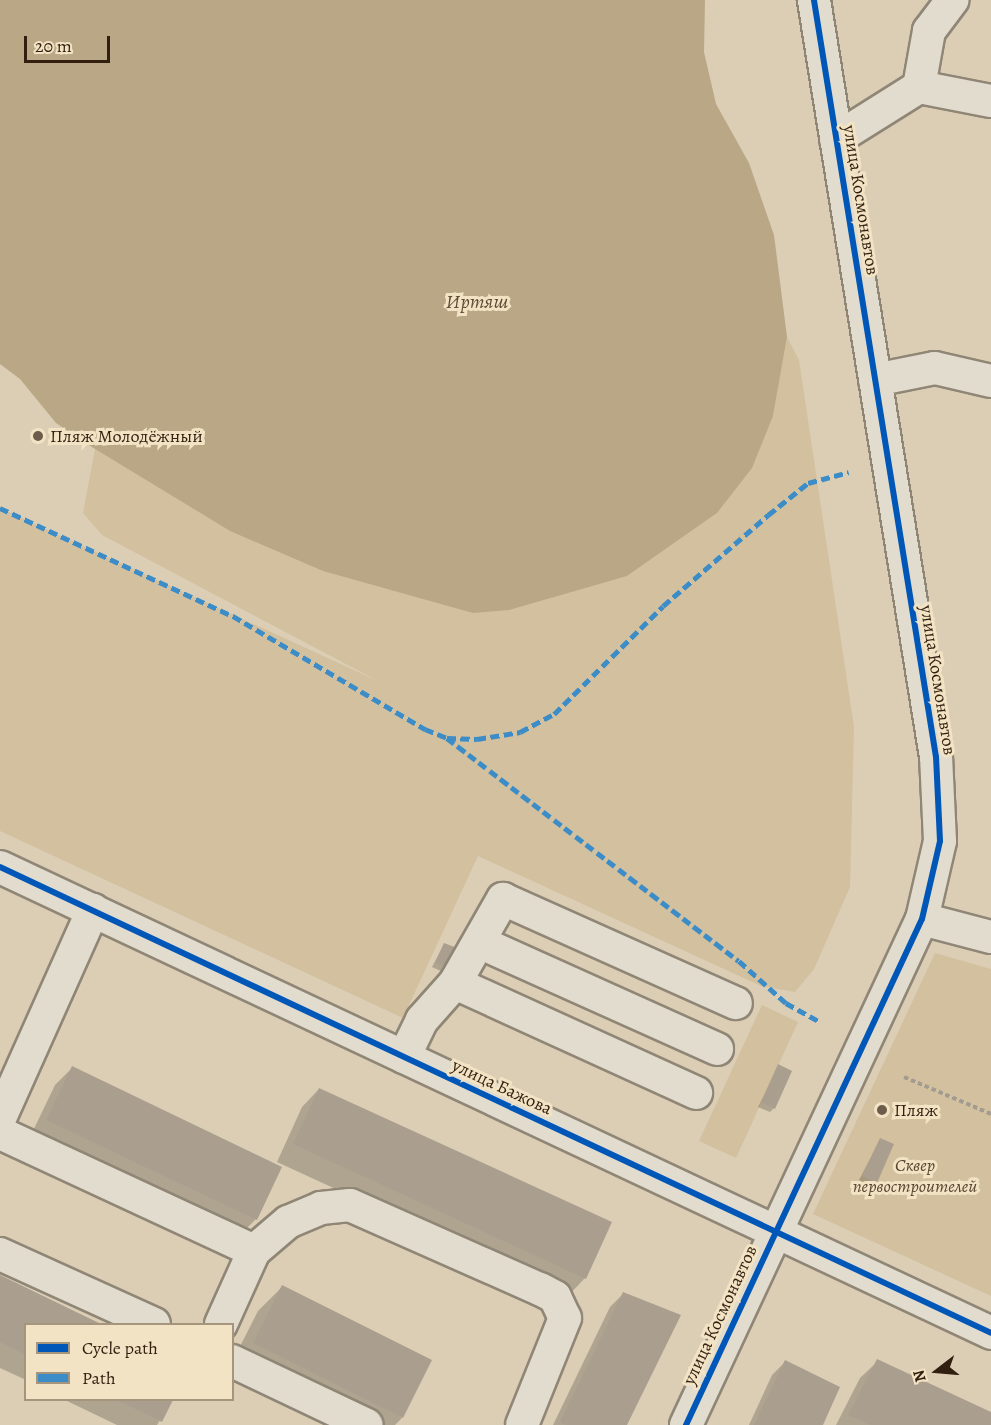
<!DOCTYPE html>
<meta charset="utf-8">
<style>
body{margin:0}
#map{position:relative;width:991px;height:1425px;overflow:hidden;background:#dbceb5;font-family:Alegreya,serif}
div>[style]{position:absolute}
.green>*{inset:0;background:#d3c09e}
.water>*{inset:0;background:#baa786}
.shadow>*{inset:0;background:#0003}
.building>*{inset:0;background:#aa9f8e}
.path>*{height:4px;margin-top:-2px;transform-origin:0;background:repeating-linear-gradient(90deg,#a29b90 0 4.5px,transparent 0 7.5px)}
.roads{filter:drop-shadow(2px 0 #908676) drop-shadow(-2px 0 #908676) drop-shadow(0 2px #908676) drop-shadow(0 -2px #908676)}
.minor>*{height:32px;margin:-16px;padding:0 16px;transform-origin:16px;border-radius:16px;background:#e2dcce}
.quiet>*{height:4.5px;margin-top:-2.25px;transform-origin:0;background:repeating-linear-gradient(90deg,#3c8dc7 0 9px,transparent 0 13.5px)}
.cycleway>*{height:6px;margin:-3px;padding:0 3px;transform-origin:3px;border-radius:3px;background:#0057b8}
.dots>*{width:16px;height:16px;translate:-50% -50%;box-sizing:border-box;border:3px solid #f2e3c4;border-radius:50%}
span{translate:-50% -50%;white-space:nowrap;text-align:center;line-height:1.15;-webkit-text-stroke:6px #f2e3c4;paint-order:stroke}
.street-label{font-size:18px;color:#321f10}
.poi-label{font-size:18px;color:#321f10}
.left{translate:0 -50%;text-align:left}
.park-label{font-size:18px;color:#58442f;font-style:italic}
.water-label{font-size:20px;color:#5d4932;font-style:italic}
.legend{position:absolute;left:24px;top:1323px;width:210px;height:78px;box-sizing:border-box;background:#f2e3c4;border:2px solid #a5957c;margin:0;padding:8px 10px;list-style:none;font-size:18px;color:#321f10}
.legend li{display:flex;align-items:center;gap:12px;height:30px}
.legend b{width:30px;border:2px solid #a5957c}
.north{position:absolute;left:907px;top:1341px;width:60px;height:60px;-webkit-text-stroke:4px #f2e3c4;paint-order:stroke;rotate:254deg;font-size:16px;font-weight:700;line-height:24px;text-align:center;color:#321f10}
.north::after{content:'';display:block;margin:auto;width:21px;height:27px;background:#321f10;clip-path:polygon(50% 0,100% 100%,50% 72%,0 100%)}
.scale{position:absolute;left:24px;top:36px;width:86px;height:27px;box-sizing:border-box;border:3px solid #321f10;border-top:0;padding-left:8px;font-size:18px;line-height:21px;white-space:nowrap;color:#321f10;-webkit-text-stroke:4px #f2e3c4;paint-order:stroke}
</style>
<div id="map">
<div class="green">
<div style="clip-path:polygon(787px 337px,799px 360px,854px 727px,850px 887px,814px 969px,795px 992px,761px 986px,478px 856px,403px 1018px,0 831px,0 508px,378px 681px,102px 535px,83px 513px,95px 449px,230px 531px,473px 613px,627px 576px,717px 513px,773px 416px)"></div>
<div style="clip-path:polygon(935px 953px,991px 969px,991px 1296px,813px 1214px)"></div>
<div style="clip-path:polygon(762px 1005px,798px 1022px,736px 1158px,699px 1141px)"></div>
</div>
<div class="water">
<div style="clip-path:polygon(0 0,705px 0,704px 52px,716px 104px,749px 163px,774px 235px,787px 337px,773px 416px,752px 468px,717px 513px,627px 576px,509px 610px,473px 613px,323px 571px,230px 531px,95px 449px,56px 423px,20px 379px,0 364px)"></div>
</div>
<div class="shadow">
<div style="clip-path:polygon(444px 944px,447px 968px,443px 972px,432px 967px)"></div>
<div style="clip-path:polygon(779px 1066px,774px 1108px,770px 1112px,758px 1107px)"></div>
<div style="clip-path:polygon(72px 1068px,256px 1219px,239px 1236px,30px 1137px,55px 1085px)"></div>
<div style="clip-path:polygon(319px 1089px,585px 1278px,568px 1296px,277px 1162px,302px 1107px)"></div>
<div style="clip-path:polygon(880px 1140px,876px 1182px,871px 1186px,859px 1180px)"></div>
<div style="clip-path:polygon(0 1277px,98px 1324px,26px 1324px,26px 1380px,0 1368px)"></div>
<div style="clip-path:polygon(282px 1287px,402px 1418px,395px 1425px,346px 1425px,232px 1362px,258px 1311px)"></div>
<div style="clip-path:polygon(624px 1293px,625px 1425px,553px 1425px,610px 1307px)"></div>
<div style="clip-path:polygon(878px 1361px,991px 1414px,991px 1425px,836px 1425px,860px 1378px)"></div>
<div style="clip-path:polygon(785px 1362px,821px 1425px,749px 1425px,772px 1375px)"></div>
<div style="clip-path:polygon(65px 1400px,172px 1400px,157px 1425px,117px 1425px)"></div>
</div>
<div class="building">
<div style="clip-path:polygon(444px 943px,457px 948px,448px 969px,435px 963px)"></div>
<div style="clip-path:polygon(778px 1064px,792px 1071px,775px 1109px,761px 1102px)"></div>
<div style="clip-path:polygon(72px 1066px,282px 1167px,257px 1220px,46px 1120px)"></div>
<div style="clip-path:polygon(319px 1088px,612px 1222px,586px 1279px,293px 1144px)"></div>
<div style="clip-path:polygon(880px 1138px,894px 1144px,877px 1183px,862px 1176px)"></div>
<div style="clip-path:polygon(0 1275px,101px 1324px,26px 1324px,26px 1355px,0 1342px)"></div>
<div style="clip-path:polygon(282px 1285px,432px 1360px,403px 1418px,253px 1343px)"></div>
<div style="clip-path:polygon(623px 1292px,681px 1315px,627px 1425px,566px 1425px,560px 1422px)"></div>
<div style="clip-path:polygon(877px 1359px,991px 1412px,991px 1425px,870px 1425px,848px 1415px)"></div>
<div style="clip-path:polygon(785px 1360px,840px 1387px,823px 1425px,754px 1425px)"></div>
<div style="clip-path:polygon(117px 1400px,173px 1400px,162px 1422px)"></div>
</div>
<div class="path">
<div style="left:904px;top:1077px;width:95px;rotate:23deg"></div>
</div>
<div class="roads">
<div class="minor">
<div style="left:919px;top:87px;width:57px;rotate:-79.9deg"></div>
<div style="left:929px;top:31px;width:39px;rotate:-53deg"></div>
<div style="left:836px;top:139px;width:98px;rotate:-32.1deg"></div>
<div style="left:919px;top:87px;width:73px;rotate:11deg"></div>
<div style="left:875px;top:380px;width:61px;rotate:-11.3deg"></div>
<div style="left:935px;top:368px;width:57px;rotate:13.1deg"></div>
<div style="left:0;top:867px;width:1095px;rotate:25.18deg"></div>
<div style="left:922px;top:919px;width:71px;rotate:14.6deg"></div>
<div style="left:479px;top:942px;width:261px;rotate:24.2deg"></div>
<div style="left:455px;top:983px;width:265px;rotate:24.5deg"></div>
<div style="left:404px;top:1057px;width:41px;rotate:-64.1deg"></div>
<div style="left:422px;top:1020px;width:50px;rotate:-48.3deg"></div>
<div style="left:455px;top:983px;width:97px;rotate:-60.3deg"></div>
<div style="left:503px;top:899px;width:255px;rotate:24.1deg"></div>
<div style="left:0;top:1118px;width:228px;rotate:-65.9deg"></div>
<div style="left:0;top:1133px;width:280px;rotate:24.9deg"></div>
<div style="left:254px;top:1251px;width:45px;rotate:-40.5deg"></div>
<div style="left:288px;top:1222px;width:36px;rotate:-23deg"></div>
<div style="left:321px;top:1208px;width:29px;rotate:-6deg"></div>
<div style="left:350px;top:1205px;width:208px;rotate:23.9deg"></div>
<div style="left:540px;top:1289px;width:17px;rotate:28deg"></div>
<div style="left:555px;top:1297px;width:23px;rotate:65deg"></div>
<div style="left:565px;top:1318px;width:115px;rotate:111.9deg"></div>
<div style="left:0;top:1254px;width:169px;rotate:24.4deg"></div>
<div style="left:221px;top:1324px;width:80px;rotate:-65.7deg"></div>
<div style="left:232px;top:1361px;width:149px;rotate:25.4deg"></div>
<div style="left:686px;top:1425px;width:558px;rotate:-65deg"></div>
<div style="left:922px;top:919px;width:80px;rotate:-77deg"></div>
<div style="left:940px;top:841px;width:84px;rotate:-92.7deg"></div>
<div style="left:936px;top:757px;width:767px;rotate:-99.16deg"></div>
</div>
</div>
<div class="quiet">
<div style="left:0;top:508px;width:257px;rotate:24.9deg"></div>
<div style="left:233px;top:616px;width:223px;rotate:30.5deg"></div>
<div style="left:425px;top:729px;width:24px;rotate:22deg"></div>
<div style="left:447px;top:738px;width:30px;rotate:2deg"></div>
<div style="left:477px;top:739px;width:44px;rotate:-9.2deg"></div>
<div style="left:520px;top:732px;width:38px;rotate:-28deg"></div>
<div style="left:554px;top:714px;width:153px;rotate:-44.7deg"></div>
<div style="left:663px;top:606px;width:139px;rotate:-40.9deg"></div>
<div style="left:768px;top:515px;width:51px;rotate:-38.7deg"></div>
<div style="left:808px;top:483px;width:42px;rotate:-15deg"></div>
<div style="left:447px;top:738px;width:367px;rotate:37.4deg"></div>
<div style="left:739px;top:961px;width:63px;rotate:41.8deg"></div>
<div style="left:786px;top:1003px;width:38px;rotate:29deg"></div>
</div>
<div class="cycleway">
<div style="left:0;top:867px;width:1095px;rotate:25.18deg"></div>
<div style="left:686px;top:1425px;width:558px;rotate:-65deg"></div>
<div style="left:922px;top:919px;width:80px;rotate:-77deg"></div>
<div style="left:940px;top:841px;width:84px;rotate:-92.7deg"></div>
<div style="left:936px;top:757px;width:767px;rotate:-99.16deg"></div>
</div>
<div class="dots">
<div style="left:38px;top:436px;background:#6d5c4a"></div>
<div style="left:882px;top:1110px;background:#6d5c4a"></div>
</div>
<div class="street-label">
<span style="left:861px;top:200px;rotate:81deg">улица Космонавтов</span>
<span style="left:938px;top:680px;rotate:81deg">улица Космонавтов</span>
<span style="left:502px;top:1087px;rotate:25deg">улица Бажова</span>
<span style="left:720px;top:1315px;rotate:-65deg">улица Космонавтов</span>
</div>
<div class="poi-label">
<span class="left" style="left:50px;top:436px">Пляж Молодёжный</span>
<span class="left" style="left:894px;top:1110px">Пляж</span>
</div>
<div class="park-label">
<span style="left:915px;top:1176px">Сквер<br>первостроителей</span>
</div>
<div class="water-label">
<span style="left:477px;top:301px">Иртяш</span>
</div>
<ul class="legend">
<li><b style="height:8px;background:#0057b8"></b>Cycle path</li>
<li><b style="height:8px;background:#3c8dc7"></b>Path</li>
</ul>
<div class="north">N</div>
<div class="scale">20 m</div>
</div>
